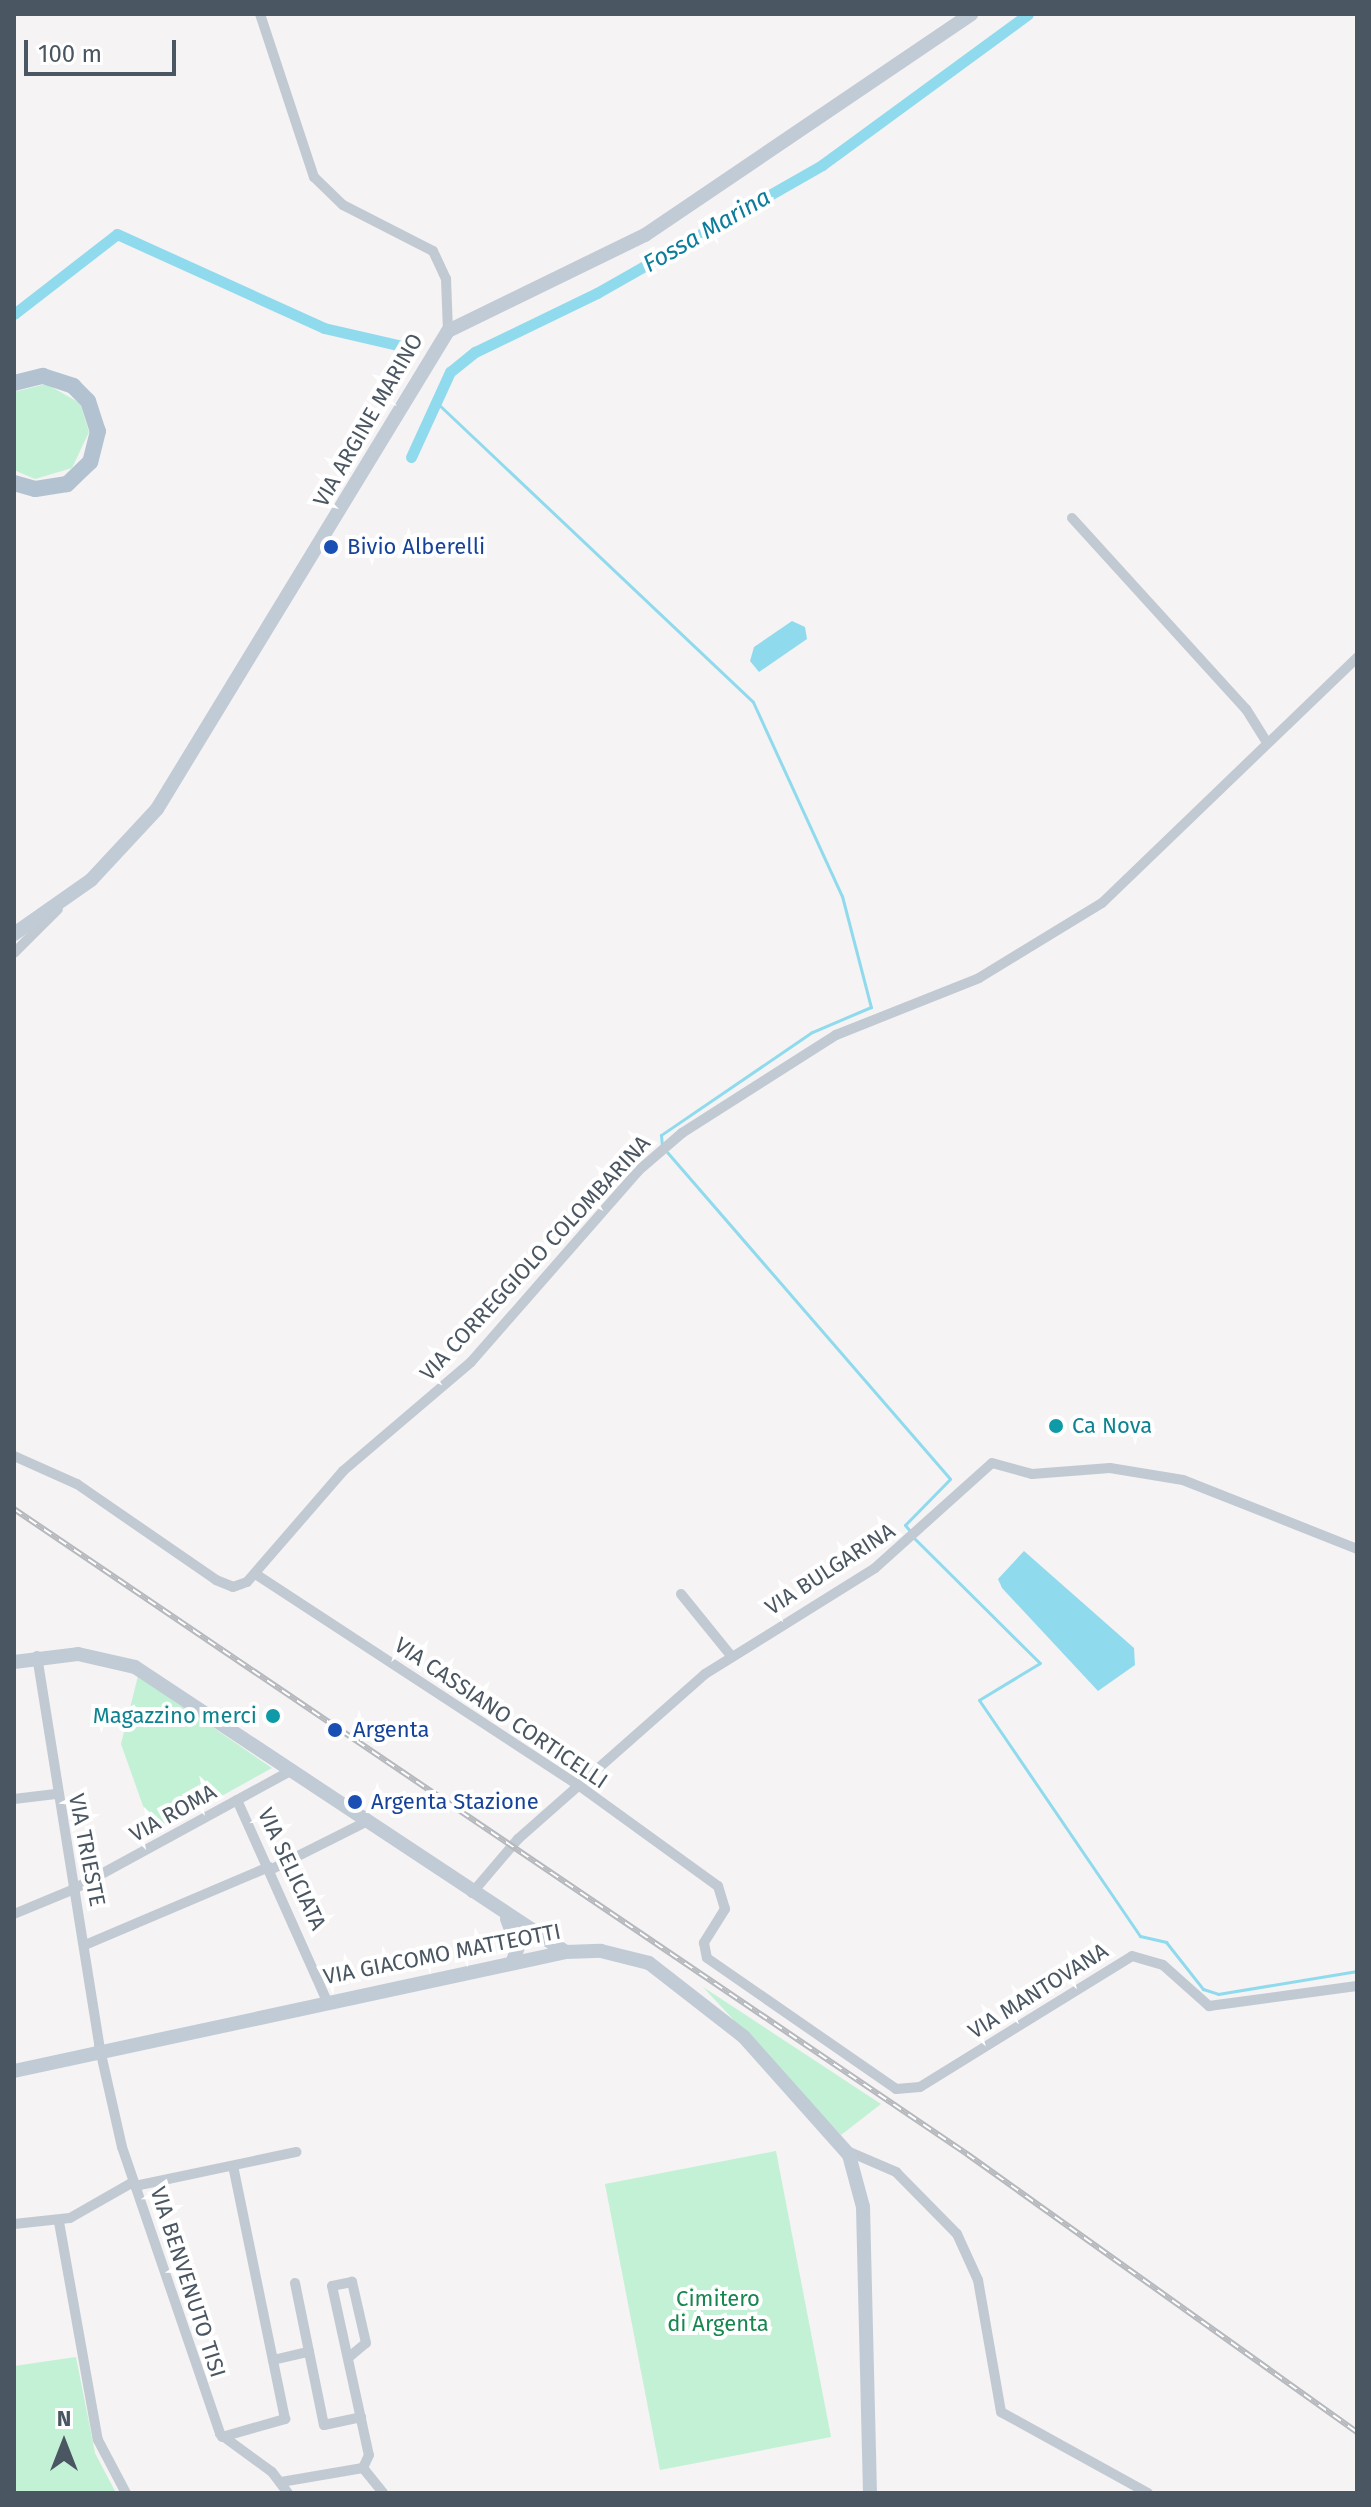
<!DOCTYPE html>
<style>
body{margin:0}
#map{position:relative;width:1371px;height:2507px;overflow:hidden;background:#f5f3f3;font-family:"Fira Sans",sans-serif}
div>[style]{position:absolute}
.green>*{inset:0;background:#c3f1d5}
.water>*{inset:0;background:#90daee}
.stream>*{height:3px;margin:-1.5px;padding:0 1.5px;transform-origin:1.5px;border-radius:1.5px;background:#90daee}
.canal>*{height:11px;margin:-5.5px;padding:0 5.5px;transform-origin:5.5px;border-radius:5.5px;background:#90daee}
.street>*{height:10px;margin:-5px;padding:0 5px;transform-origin:5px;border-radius:5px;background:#c1cad2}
.secondary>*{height:14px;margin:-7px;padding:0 7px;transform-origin:7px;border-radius:7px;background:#c1cbd6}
.primary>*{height:16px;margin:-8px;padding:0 8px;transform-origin:8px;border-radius:8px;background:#b3c2d1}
.rail>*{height:6px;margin-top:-3px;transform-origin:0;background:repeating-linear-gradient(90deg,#fff 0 9px,#b5b8bd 0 18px);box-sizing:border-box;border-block:2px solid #b5b8bd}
.dots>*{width:22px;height:22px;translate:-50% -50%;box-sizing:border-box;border:4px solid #fff;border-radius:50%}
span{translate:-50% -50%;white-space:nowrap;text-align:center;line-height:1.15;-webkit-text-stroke:8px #fff;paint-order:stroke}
.street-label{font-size:22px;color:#4a5661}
.transit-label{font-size:22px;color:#164399}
.left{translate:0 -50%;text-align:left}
.culture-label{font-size:22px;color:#0d838f}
.right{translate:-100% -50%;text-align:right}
.park-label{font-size:22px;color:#17864f}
.water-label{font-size:24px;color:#0c7c9b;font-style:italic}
.frame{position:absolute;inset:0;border:16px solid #4a5661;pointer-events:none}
.north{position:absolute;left:24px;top:2403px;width:80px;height:80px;-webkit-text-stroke:6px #fff;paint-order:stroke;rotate:0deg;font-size:22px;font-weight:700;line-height:32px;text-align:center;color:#4a5661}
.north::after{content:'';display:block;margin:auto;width:28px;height:36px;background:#4a5661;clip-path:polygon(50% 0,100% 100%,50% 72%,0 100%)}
.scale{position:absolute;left:24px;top:40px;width:152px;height:36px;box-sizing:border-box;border:4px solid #4a5661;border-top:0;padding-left:10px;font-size:24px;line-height:28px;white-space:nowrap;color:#4a5661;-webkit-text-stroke:6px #fff;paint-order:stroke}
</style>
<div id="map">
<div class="green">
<div style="clip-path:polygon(46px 384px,80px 403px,89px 432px,72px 468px,35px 479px,14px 470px,14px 392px)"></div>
<div style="clip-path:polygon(138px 1676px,272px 1768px,153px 1834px,121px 1744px)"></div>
<div style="clip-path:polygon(703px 1987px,881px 2104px,841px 2135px)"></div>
<div style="clip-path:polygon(776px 2151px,831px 2437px,660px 2470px,605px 2184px)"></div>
<div style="clip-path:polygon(76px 2357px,95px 2453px,116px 2493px,14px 2493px,14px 2366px)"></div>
</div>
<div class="water">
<div style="clip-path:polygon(792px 621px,805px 627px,807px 639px,759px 672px,750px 661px,754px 647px)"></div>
<div style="clip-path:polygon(1024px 1551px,1134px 1648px,1135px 1665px,1098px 1691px,1002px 1588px,998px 1579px)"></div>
</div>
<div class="stream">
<div style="left:436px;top:402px;width:436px;rotate:43.4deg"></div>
<div style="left:753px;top:702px;width:213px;rotate:65.4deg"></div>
<div style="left:842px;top:896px;width:115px;rotate:75.4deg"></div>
<div style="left:871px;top:1007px;width:64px;rotate:157deg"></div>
<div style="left:812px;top:1032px;width:183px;rotate:145.7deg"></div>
<div style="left:661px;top:1135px;width:11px;rotate:85deg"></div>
<div style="left:667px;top:1152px;width:432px;rotate:49.1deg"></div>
<div style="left:950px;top:1479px;width:64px;rotate:134.4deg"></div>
<div style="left:905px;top:1525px;width:8px;rotate:50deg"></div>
<div style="left:914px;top:1538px;width:177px;rotate:44.8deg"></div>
<div style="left:1040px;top:1663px;width:71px;rotate:148.8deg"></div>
<div style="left:979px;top:1700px;width:286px;rotate:55.7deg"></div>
<div style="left:1140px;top:1936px;width:27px;rotate:13deg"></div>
<div style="left:1166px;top:1942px;width:60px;rotate:51.8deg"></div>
<div style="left:1203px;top:1989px;width:16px;rotate:18deg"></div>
<div style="left:1218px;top:1994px;width:141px;rotate:-9.4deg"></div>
</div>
<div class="canal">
<div style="left:14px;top:314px;width:130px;rotate:-37.8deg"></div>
<div style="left:117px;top:234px;width:227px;rotate:24.4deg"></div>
<div style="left:324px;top:328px;width:84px;rotate:13deg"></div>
<div style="left:411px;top:457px;width:94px;rotate:-65.4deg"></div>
<div style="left:450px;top:372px;width:32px;rotate:-39deg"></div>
<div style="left:475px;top:352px;width:136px;rotate:-25.8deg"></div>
<div style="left:597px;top:293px;width:259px;rotate:-29.6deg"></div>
<div style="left:822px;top:165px;width:255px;rotate:-36.2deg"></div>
</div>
<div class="street">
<div style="left:260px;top:14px;width:172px;rotate:71.7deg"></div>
<div style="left:314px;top:177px;width:40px;rotate:44deg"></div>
<div style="left:343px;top:205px;width:101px;rotate:27.1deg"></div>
<div style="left:433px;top:251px;width:31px;rotate:65deg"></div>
<div style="left:446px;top:279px;width:52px;rotate:87.8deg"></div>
<div style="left:1072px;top:518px;width:258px;rotate:47.7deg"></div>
<div style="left:1246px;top:709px;width:40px;rotate:58deg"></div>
<div style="left:14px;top:953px;width:62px;rotate:-45deg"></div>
<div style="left:14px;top:1456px;width:69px;rotate:24deg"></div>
<div style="left:77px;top:1484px;width:169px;rotate:34.6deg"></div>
<div style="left:216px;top:1580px;width:18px;rotate:22deg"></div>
<div style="left:233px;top:1587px;width:15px;rotate:-20deg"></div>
<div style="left:247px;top:1582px;width:147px;rotate:-49.1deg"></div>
<div style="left:343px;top:1471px;width:168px;rotate:-40.4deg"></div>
<div style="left:471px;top:1362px;width:254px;rotate:-48.8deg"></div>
<div style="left:638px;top:1171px;width:58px;rotate:-40.8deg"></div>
<div style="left:682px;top:1133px;width:183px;rotate:-32.5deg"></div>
<div style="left:836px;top:1035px;width:154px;rotate:-21.7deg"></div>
<div style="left:979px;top:978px;width:144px;rotate:-31.4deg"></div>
<div style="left:1102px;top:903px;width:354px;rotate:-43.9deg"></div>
<div style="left:257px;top:1575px;width:387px;rotate:33.2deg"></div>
<div style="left:581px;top:1787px;width:169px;rotate:35.9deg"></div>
<div style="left:718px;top:1886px;width:24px;rotate:73deg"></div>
<div style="left:725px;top:1909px;width:40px;rotate:122deg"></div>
<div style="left:704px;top:1943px;width:15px;rotate:79deg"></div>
<div style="left:707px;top:1958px;width:230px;rotate:34.7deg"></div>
<div style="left:896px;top:2089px;width:24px;rotate:-5deg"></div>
<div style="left:920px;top:2087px;width:249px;rotate:-31.7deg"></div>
<div style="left:1132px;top:1956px;width:32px;rotate:16deg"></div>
<div style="left:1163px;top:1965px;width:62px;rotate:41.7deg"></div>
<div style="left:1209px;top:2006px;width:149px;rotate:-7.7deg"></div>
<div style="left:681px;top:1594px;width:81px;rotate:51deg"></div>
<div style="left:37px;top:1656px;width:394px;rotate:80.9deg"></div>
<div style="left:99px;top:2045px;width:105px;rotate:77.3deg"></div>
<div style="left:122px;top:2147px;width:303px;rotate:71.1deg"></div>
<div style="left:220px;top:2434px;width:64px;rotate:36.2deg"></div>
<div style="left:272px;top:2472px;width:26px;rotate:53deg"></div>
<div style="left:14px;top:1799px;width:42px;rotate:-6.8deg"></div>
<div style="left:237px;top:1800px;width:218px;rotate:65.9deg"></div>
<div style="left:270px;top:1870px;width:107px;rotate:-26.6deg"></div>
<div style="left:472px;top:1893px;width:71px;rotate:-49.6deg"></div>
<div style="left:518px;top:1839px;width:249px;rotate:-41.4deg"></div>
<div style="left:705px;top:1674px;width:200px;rotate:-31.9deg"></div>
<div style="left:875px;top:1568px;width:157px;rotate:-41.9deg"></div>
<div style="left:992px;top:1463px;width:41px;rotate:15.4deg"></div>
<div style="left:1032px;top:1474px;width:78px;rotate:-4.4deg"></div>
<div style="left:1110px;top:1468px;width:74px;rotate:9.3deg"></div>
<div style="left:1183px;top:1480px;width:187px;rotate:21.6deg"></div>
<div style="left:14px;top:1914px;width:65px;rotate:-22.6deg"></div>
<div style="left:74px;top:1889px;width:246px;rotate:-28.6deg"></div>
<div style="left:85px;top:1945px;width:200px;rotate:-23deg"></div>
<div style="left:845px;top:2150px;width:56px;rotate:23.3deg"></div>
<div style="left:896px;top:2172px;width:87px;rotate:45.5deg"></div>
<div style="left:957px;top:2234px;width:51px;rotate:65.5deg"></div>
<div style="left:978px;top:2280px;width:134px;rotate:80.1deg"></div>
<div style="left:1001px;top:2412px;width:168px;rotate:28.9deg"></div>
<div style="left:135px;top:2186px;width:165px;rotate:-11.9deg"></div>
<div style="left:59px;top:2222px;width:221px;rotate:79.9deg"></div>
<div style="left:98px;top:2440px;width:60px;rotate:62.2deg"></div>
<div style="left:14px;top:2224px;width:56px;rotate:-6.1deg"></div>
<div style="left:70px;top:2218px;width:73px;rotate:-29.7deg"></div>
<div style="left:295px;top:2283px;width:145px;rotate:78.5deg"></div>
<div style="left:324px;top:2425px;width:38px;rotate:-12deg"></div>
<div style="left:348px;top:2358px;width:23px;rotate:-40deg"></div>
<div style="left:366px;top:2343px;width:63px;rotate:-102.9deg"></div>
<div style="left:352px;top:2282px;width:20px;rotate:169deg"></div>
<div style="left:332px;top:2286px;width:173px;rotate:77.7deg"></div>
<div style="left:369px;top:2455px;width:14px;rotate:115deg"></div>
<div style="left:273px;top:2360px;width:37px;rotate:-13deg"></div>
<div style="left:222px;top:2437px;width:66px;rotate:-15.9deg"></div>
<div style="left:285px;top:2419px;width:258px;rotate:-101.6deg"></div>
<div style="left:281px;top:2482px;width:83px;rotate:-9.7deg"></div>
<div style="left:363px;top:2468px;width:32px;rotate:51deg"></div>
</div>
<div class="secondary">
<div style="left:14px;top:934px;width:94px;rotate:-35deg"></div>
<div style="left:91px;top:880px;width:97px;rotate:-47.1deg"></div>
<div style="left:157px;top:809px;width:560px;rotate:-58.67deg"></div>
<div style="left:448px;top:331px;width:219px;rotate:-26deg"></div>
<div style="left:645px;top:235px;width:394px;rotate:-34.1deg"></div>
<div style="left:14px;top:1662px;width:64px;rotate:-7.1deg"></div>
<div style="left:78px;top:1654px;width:58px;rotate:12.8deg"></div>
<div style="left:135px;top:1667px;width:514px;rotate:33.5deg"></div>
<div style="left:507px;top:1919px;width:30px;rotate:69deg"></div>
<div style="left:518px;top:1947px;width:15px;rotate:110deg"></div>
<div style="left:14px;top:2071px;width:565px;rotate:-12.17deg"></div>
<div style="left:566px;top:1952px;width:35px;rotate:-2deg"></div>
<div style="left:601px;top:1951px;width:49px;rotate:14deg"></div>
<div style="left:649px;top:1963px;width:120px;rotate:37.9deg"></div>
<div style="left:744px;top:2037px;width:158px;rotate:48.3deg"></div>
<div style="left:849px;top:2155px;width:54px;rotate:74.9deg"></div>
<div style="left:863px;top:2207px;width:286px;rotate:88.6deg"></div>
</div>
<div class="primary">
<div style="left:14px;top:383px;width:30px;rotate:-14deg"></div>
<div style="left:43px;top:376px;width:32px;rotate:18deg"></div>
<div style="left:73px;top:386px;width:21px;rotate:45deg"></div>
<div style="left:88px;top:401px;width:32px;rotate:72deg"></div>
<div style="left:98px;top:431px;width:32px;rotate:104deg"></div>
<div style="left:90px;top:462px;width:32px;rotate:136deg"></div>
<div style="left:67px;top:484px;width:32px;rotate:171deg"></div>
<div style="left:35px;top:489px;width:22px;rotate:-164deg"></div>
</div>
<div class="rail">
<div style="left:14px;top:1509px;width:1151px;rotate:34.09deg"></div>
<div style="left:967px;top:2154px;width:479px;rotate:35.5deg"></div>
</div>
<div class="dots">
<div style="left:331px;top:547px;background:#1a4fb4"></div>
<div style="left:1056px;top:1426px;background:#0f9aa8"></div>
<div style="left:273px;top:1716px;background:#0f9aa8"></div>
<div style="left:335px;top:1730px;background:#1a4fb4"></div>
<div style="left:355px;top:1802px;background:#1a4fb4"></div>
</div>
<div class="street-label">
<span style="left:368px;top:420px;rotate:-60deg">VIA ARGINE MARINO</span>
<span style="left:535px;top:1258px;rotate:-47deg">VIA CORREGGIOLO COLOMBARINA</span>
<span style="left:830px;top:1569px;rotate:-33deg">VIA BULGARINA</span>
<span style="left:501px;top:1713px;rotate:34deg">VIA CASSIANO CORTICELLI</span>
<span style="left:173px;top:1813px;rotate:-29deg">VIA ROMA</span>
<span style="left:87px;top:1850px;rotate:79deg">VIA TRIESTE</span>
<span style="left:292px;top:1869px;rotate:65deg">VIA SELICIATA</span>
<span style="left:442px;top:1954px;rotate:-11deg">VIA GIACOMO MATTEOTTI</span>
<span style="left:1038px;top:1991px;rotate:-32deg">VIA MANTOVANA</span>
<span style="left:188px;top:2282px;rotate:72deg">VIA BENVENUTO TISI</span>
</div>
<div class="transit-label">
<span class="left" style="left:347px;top:547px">Bivio Alberelli</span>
<span class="left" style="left:353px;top:1730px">Argenta</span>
<span class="left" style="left:371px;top:1802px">Argenta Stazione</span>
</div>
<div class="culture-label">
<span class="left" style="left:1072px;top:1426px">Ca Nova</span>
<span class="right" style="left:257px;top:1716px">Magazzino merci</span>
</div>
<div class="park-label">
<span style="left:718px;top:2311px">Cimitero<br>di Argenta</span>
</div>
<div class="water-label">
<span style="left:707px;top:231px;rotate:-30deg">Fossa Marina</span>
</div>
<div class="frame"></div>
<div class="north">N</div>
<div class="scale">100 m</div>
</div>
